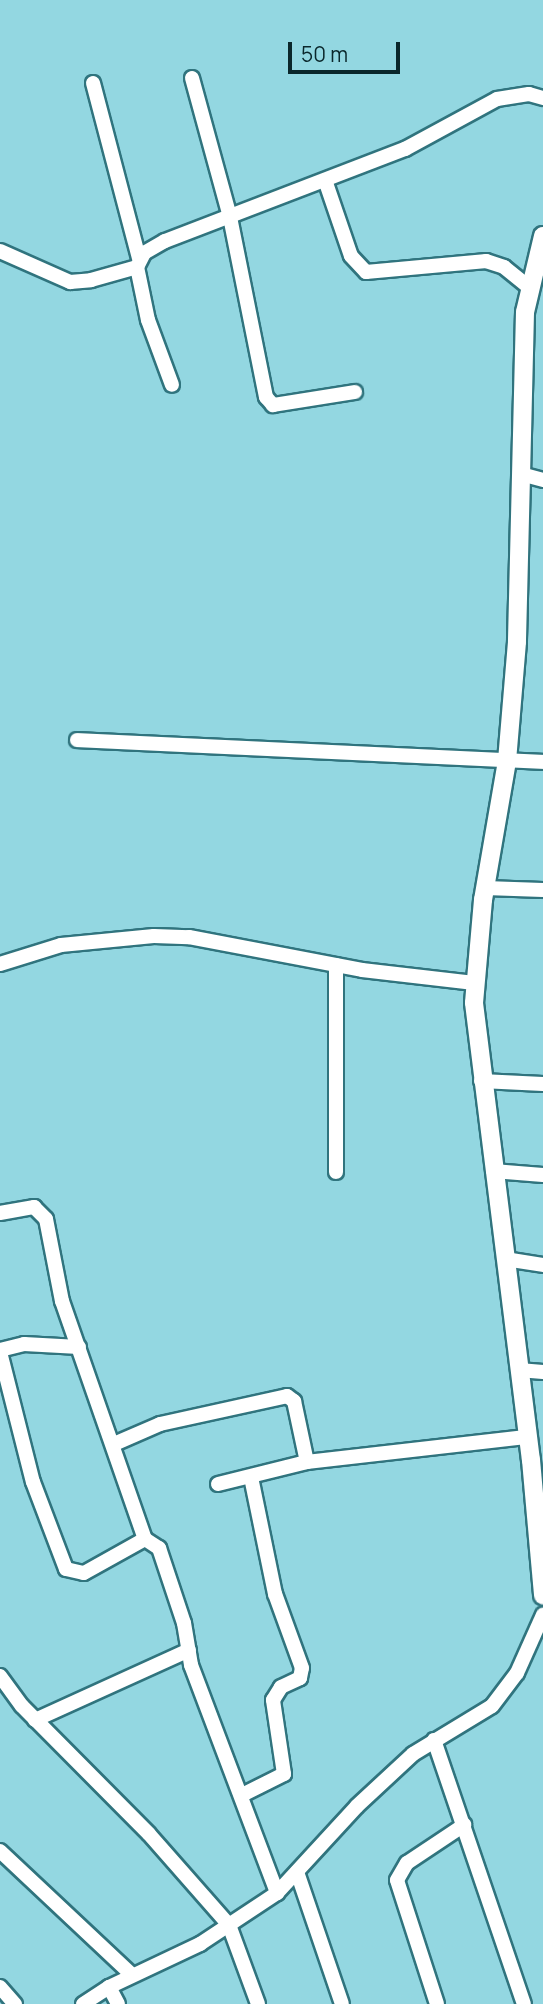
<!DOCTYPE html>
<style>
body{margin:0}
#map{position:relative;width:543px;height:2004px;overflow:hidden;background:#93d7e1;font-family:Manrope,sans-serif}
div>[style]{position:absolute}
.roads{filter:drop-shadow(2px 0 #30747e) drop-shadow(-2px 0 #30747e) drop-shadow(0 2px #30747e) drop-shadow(0 -2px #30747e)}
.minor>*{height:14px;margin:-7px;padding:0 7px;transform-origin:7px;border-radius:7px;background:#fff}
.tertiary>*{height:18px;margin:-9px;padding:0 9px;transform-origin:9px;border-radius:9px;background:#fff}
span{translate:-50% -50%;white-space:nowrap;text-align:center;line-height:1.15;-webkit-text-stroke:6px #93d7e1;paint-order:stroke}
.scale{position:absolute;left:288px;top:42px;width:112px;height:32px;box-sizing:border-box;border:4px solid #0a272b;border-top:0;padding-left:9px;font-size:21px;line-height:24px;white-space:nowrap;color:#0a272b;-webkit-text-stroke:5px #93d7e1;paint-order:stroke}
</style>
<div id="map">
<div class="roads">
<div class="minor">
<div style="left:192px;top:78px;width:144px;rotate:74.7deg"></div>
<div style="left:230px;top:217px;width:184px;rotate:78.7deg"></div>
<div style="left:266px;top:397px;width:11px;rotate:49deg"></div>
<div style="left:273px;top:405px;width:83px;rotate:-9deg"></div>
<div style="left:93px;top:83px;width:181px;rotate:75.3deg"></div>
<div style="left:325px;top:180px;width:80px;rotate:71.1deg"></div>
<div style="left:351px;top:256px;width:22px;rotate:47deg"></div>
<div style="left:366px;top:272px;width:121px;rotate:-5.2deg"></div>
<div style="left:486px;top:261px;width:19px;rotate:18deg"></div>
<div style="left:504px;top:267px;width:33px;rotate:39deg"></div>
<div style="left:0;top:251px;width:77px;rotate:23.9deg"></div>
<div style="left:70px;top:282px;width:21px;rotate:-5deg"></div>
<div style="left:91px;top:280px;width:48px;rotate:-15.8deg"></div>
<div style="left:137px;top:267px;width:16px;rotate:-63deg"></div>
<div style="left:144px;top:253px;width:24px;rotate:-30deg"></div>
<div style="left:165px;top:241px;width:257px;rotate:-21deg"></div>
<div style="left:405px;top:149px;width:105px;rotate:-28.5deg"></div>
<div style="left:497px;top:99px;width:32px;rotate:-9deg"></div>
<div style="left:529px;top:94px;width:15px;rotate:16deg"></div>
<div style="left:137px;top:267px;width:54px;rotate:78.3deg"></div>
<div style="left:148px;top:320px;width:69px;rotate:69.7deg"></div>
<div style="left:521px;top:474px;width:23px;rotate:15deg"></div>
<div style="left:77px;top:740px;width:467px;rotate:2.7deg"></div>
<div style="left:485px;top:888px;width:58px;rotate:2deg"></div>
<div style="left:0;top:964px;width:64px;rotate:-17.3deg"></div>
<div style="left:61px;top:945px;width:93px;rotate:-5.5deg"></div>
<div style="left:154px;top:936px;width:35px;rotate:2deg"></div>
<div style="left:189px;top:937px;width:176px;rotate:10.8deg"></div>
<div style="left:362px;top:970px;width:113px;rotate:6.6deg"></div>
<div style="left:336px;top:965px;width:207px;rotate:90deg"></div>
<div style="left:481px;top:1081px;width:62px;rotate:2.8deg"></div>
<div style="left:493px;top:1171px;width:50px;rotate:4.6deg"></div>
<div style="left:0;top:1213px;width:35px;rotate:-10deg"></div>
<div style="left:34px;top:1207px;width:17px;rotate:45deg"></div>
<div style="left:46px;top:1219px;width:84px;rotate:79deg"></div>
<div style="left:62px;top:1301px;width:252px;rotate:70.8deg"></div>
<div style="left:505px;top:1259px;width:38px;rotate:9deg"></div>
<div style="left:0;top:1350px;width:25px;rotate:-14deg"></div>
<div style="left:24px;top:1344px;width:55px;rotate:3.1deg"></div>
<div style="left:0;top:1352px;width:134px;rotate:75.8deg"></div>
<div style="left:33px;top:1482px;width:93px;rotate:69.2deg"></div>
<div style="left:66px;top:1569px;width:18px;rotate:13deg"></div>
<div style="left:84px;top:1573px;width:70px;rotate:-29.1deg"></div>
<div style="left:145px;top:1539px;width:17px;rotate:33deg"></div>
<div style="left:159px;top:1548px;width:79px;rotate:71.6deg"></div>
<div style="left:184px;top:1623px;width:43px;rotate:80.5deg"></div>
<div style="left:191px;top:1665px;width:244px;rotate:69.3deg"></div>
<div style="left:519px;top:1370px;width:24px;rotate:5deg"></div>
<div style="left:114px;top:1444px;width:50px;rotate:-23.5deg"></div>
<div style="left:160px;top:1424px;width:130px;rotate:-12.4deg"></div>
<div style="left:287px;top:1396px;width:9px;rotate:36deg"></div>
<div style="left:294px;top:1401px;width:62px;rotate:78deg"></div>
<div style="left:218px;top:1484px;width:92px;rotate:-13.9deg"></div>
<div style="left:307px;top:1462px;width:222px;rotate:-6.5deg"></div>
<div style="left:0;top:1676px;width:37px;rotate:54deg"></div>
<div style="left:22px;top:1706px;width:180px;rotate:45.2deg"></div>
<div style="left:149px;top:1834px;width:121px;rotate:48.7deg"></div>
<div style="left:229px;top:1925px;width:84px;rotate:69.8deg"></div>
<div style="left:35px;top:1720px;width:169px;rotate:-24.4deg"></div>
<div style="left:434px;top:1740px;width:279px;rotate:71.2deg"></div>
<div style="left:242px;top:1795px;width:47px;rotate:-26.6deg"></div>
<div style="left:284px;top:1774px;width:75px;rotate:-98.5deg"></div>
<div style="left:273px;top:1700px;width:15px;rotate:-58deg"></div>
<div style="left:281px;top:1687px;width:21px;rotate:-25deg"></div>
<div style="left:300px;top:1678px;width:10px;rotate:-79deg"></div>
<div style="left:302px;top:1668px;width:79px;rotate:-110deg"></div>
<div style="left:275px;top:1594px;width:119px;rotate:-101.6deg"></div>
<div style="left:0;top:1851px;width:181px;rotate:43.2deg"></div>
<div style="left:297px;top:1872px;width:139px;rotate:71.2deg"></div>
<div style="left:0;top:1987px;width:23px;rotate:49deg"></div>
<div style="left:109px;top:1987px;width:19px;rotate:62deg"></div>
<div style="left:83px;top:2004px;width:31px;rotate:-33deg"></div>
<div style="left:109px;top:1987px;width:101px;rotate:-25.3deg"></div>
<div style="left:200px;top:1944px;width:92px;rotate:-33.5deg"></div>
<div style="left:277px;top:1893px;width:118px;rotate:-47.4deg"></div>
<div style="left:357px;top:1806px;width:76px;rotate:-42.9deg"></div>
<div style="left:413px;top:1754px;width:92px;rotate:-31.3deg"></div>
<div style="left:492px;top:1706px;width:41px;rotate:-52.9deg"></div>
<div style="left:517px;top:1673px;width:64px;rotate:-65.9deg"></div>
<div style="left:437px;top:2004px;width:130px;rotate:-107.9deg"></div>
<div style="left:397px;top:1880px;width:20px;rotate:-60deg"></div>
<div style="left:407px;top:1863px;width:69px;rotate:-33.7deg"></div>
</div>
<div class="tertiary">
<div style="left:543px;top:236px;width:78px;rotate:103.3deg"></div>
<div style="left:525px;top:312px;width:330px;rotate:91.4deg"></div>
<div style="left:517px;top:642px;width:119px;rotate:94.8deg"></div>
<div style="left:507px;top:761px;width:141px;rotate:99.8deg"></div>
<div style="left:483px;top:900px;width:103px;rotate:95deg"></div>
<div style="left:474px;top:1003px;width:461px;rotate:82.9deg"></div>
<div style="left:531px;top:1460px;width:136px;rotate:84.9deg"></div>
</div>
</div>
<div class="scale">50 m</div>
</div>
